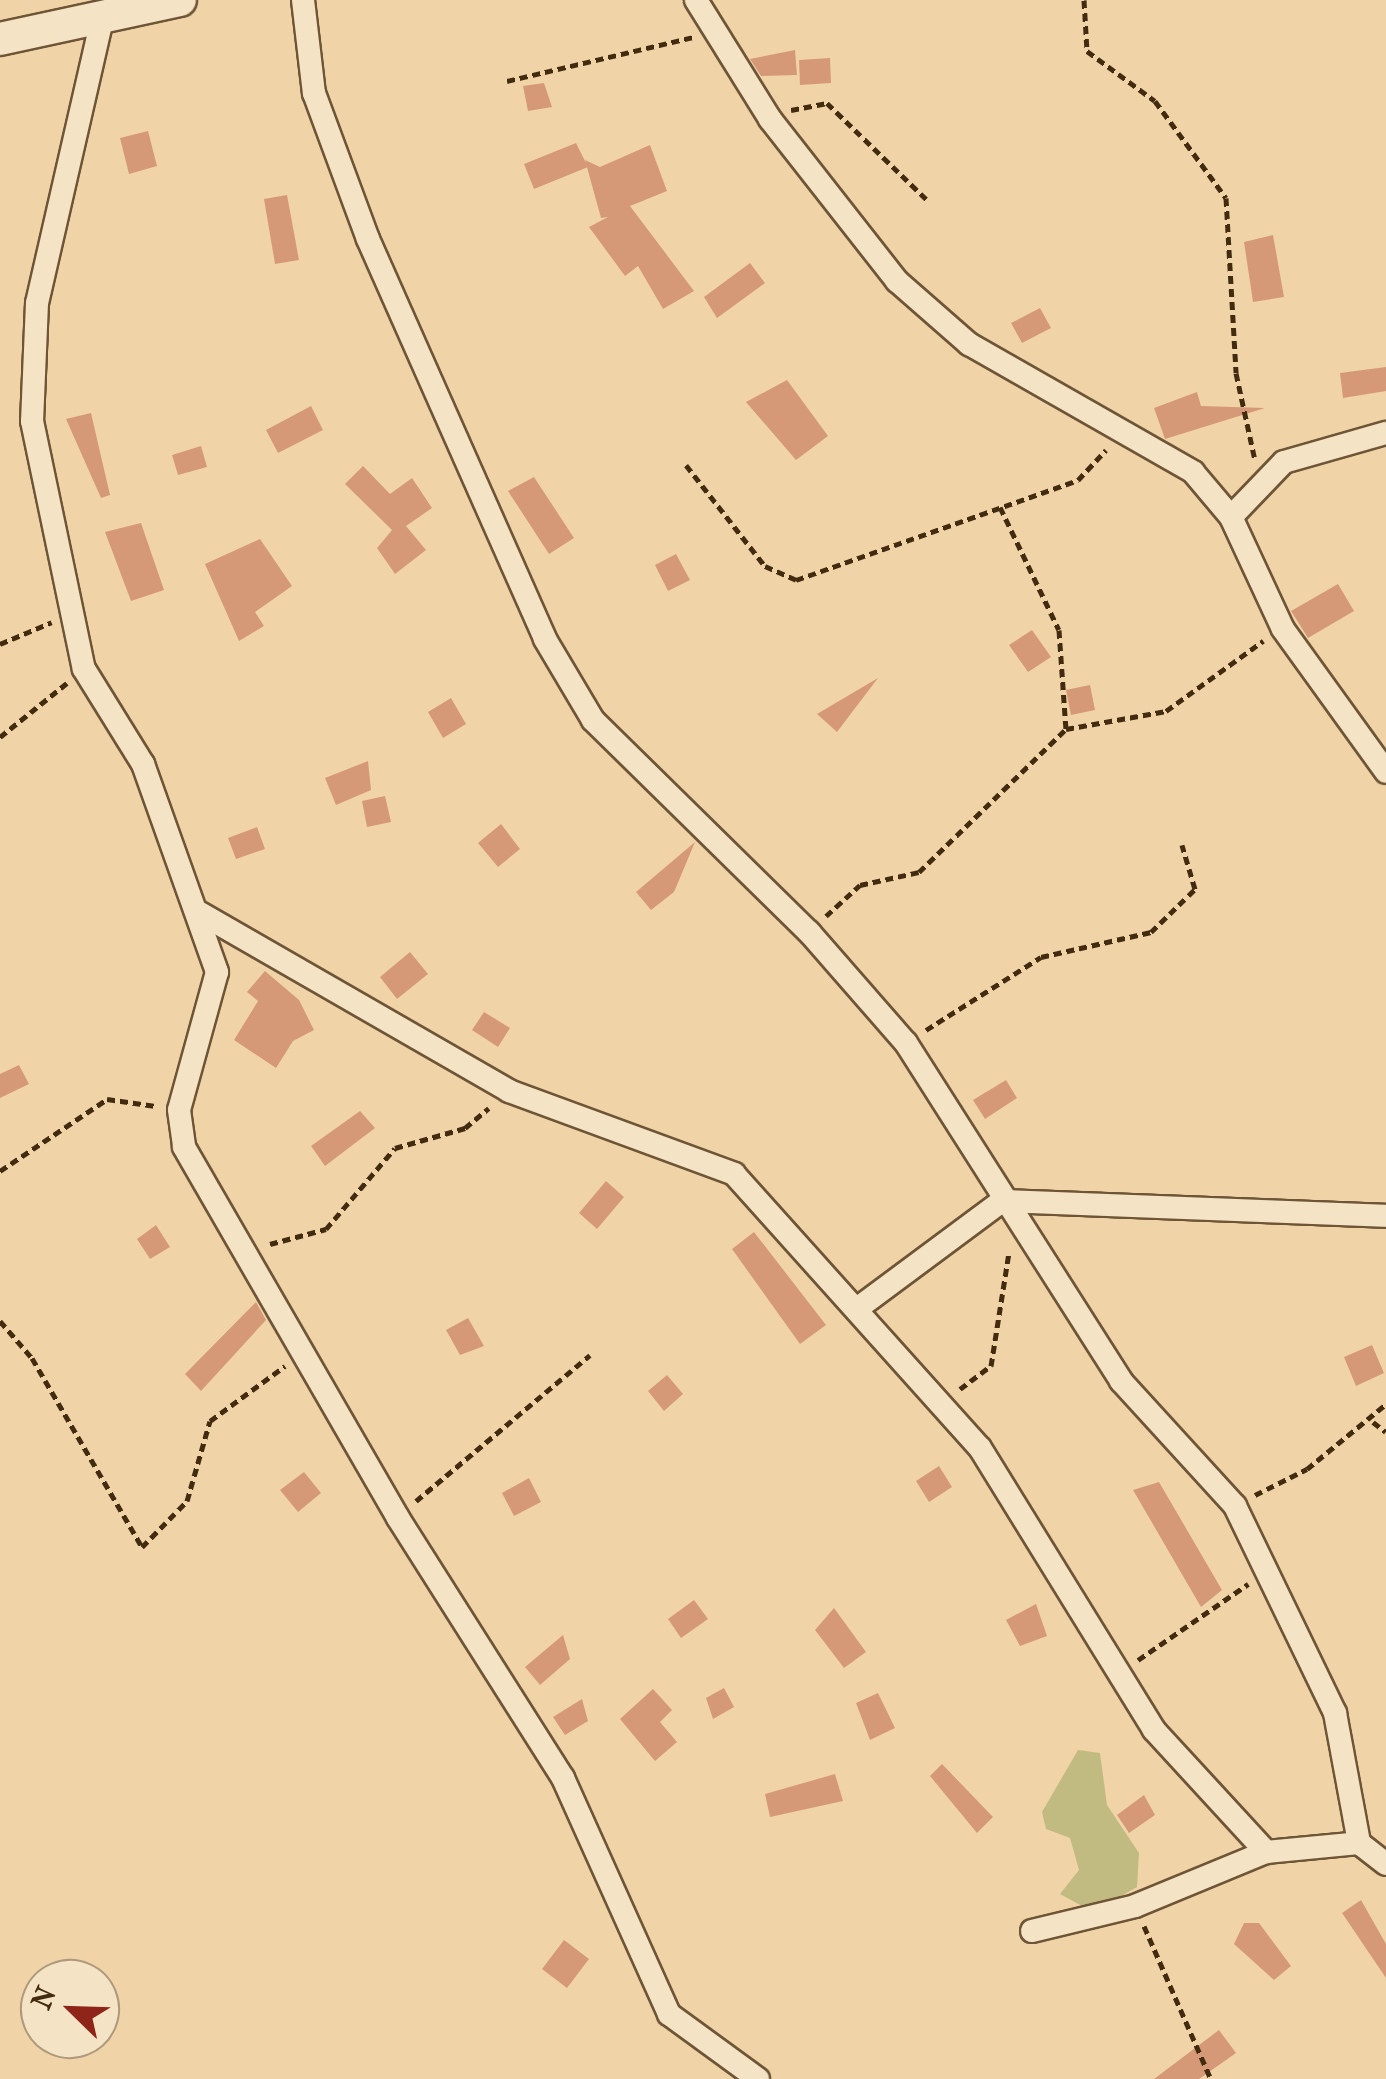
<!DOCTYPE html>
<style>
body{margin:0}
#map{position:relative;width:1386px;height:2079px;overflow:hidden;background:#f0d4a7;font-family:"IM FELL French Canon",serif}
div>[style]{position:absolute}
.green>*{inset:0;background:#c1bb82}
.building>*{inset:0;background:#d69978}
.path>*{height:5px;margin-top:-2.5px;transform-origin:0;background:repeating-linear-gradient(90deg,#432b10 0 8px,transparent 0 13px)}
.roads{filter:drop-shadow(2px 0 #6e5536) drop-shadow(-2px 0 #6e5536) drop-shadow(0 2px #6e5536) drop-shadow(0 -2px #6e5536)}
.street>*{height:22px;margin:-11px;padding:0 11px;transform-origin:11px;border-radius:11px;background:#f5e3c6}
.secondary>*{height:32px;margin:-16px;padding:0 16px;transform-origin:16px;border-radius:16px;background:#f5e3c6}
span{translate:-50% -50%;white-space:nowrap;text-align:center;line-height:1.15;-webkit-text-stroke:10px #f5e3c6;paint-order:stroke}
.north{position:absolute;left:20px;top:1959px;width:100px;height:100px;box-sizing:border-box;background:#f5e3c6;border:2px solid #ae997d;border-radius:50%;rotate:293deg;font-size:28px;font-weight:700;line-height:40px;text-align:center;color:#432b10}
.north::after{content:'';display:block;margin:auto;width:35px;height:45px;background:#8f2418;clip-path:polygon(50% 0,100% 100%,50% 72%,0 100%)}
</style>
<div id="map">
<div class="green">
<div style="clip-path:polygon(1078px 1750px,1100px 1753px,1107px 1805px,1139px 1853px,1137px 1887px,1093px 1912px,1060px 1894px,1079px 1870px,1070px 1838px,1046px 1829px,1042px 1812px)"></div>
</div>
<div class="building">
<div style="clip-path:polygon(795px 50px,797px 75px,761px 76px,750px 59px)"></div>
<div style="clip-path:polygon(830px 58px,831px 83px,800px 85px,799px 60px)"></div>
<div style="clip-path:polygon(544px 83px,552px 107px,528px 111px,523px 86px)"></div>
<div style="clip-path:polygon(148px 131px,157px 166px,129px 174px,120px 138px)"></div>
<div style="clip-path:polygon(576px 143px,588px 167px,534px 189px,524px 164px)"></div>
<div style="clip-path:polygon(650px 145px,667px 191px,630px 206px,694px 291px,663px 309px,638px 266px,625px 276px,589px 227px,608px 217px,601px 218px,585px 160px,600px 167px)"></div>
<div style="clip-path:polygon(287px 195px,299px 260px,275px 264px,264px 199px)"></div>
<div style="clip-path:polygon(1273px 235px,1284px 297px,1253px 302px,1244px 242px)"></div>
<div style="clip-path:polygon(750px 263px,765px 283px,717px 318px,704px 297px)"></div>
<div style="clip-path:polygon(1040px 308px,1051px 328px,1022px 343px,1011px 323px)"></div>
<div style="clip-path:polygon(1386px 367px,1386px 391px,1343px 398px,1340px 373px)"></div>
<div style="clip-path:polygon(787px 380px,828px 436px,796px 460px,746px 402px)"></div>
<div style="clip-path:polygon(1197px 392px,1201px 406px,1265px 408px,1165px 439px,1154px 408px)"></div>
<div style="clip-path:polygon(311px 406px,323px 430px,278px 453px,266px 430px)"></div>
<div style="clip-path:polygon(91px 413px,110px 495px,101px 498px,66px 419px)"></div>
<div style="clip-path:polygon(201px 446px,207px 467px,178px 475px,172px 455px)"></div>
<div style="clip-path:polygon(363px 466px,390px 494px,412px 478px,432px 508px,406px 526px,426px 550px,395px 574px,377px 548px,392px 530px,345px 484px)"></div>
<div style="clip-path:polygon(534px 477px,574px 538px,549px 554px,508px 491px)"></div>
<div style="clip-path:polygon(141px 523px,164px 590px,131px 601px,105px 532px)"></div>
<div style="clip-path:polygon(260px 539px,292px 586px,255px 612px,264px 626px,239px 641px,205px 564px)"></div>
<div style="clip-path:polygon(676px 554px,690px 580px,668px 591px,655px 565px)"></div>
<div style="clip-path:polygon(1338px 584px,1354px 611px,1308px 638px,1291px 611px)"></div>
<div style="clip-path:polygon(1032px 630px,1051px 657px,1028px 672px,1009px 645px)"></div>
<div style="clip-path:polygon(878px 678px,837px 732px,817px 714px)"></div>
<div style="clip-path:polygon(1090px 685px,1095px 710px,1071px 715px,1066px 690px)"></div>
<div style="clip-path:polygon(451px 698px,466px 724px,443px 738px,428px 712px)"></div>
<div style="clip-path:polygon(368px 761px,371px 790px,336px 805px,325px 778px)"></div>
<div style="clip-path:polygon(385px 796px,391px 822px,367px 827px,362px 801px)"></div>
<div style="clip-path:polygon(501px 824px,520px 849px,498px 867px,478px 843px)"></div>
<div style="clip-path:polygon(257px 827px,265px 849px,236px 859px,228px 838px)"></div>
<div style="clip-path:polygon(695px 842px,674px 892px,651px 910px,636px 892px)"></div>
<div style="clip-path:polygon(410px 952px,428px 974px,397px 999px,380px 977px)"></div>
<div style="clip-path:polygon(265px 971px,299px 1000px,314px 1030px,293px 1041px,276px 1068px,234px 1040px,258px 1001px,247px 992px)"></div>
<div style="clip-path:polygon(484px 1012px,510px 1028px,498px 1047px,472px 1030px)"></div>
<div style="clip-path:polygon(19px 1065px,29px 1084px,0 1098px,0 1074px)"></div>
<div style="clip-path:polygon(1006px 1080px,1017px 1098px,985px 1119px,973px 1100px)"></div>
<div style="clip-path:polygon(360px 1111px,375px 1128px,325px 1166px,311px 1146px)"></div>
<div style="clip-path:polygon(606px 1181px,624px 1197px,597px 1229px,579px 1213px)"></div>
<div style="clip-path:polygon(156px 1225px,170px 1247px,150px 1259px,137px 1239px)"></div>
<div style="clip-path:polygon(754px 1232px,826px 1325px,800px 1344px,732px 1249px)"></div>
<div style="clip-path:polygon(256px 1302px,266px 1320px,201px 1391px,185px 1374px)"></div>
<div style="clip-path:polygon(468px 1318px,484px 1346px,460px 1355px,446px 1330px)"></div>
<div style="clip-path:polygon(1372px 1345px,1384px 1373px,1356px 1386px,1344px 1357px)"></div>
<div style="clip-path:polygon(667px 1375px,683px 1394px,664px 1411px,648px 1391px)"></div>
<div style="clip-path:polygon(939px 1466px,952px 1487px,929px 1502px,916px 1481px)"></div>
<div style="clip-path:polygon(304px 1472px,321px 1493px,298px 1512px,280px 1490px)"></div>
<div style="clip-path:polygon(529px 1478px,541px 1502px,514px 1516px,502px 1493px)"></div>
<div style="clip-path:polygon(1159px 1482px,1222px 1590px,1201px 1607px,1133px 1490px)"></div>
<div style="clip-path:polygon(694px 1600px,708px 1619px,681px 1638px,668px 1619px)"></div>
<div style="clip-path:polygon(1036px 1604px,1047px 1636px,1020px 1646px,1006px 1620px)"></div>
<div style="clip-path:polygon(834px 1608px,866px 1652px,844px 1668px,815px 1630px)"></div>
<div style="clip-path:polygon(563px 1635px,570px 1659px,540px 1685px,525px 1667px)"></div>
<div style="clip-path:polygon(724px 1688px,734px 1707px,713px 1719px,706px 1698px)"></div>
<div style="clip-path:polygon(653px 1689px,672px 1710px,660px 1722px,677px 1742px,655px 1761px,620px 1719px)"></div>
<div style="clip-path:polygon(878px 1693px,895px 1728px,870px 1740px,856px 1703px)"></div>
<div style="clip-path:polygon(582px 1699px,588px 1721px,565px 1735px,553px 1717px)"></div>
<div style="clip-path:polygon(942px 1764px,993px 1817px,977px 1833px,930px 1776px)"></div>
<div style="clip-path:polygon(835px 1774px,843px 1801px,770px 1817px,765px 1794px)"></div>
<div style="clip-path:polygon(1144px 1795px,1155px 1815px,1129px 1833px,1117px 1815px)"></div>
<div style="clip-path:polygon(1361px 1900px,1386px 1944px,1386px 1978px,1342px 1913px)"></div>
<div style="clip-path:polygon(1244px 1923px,1259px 1923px,1291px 1966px,1274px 1980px,1234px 1944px)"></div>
<div style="clip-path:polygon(564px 1940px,589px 1959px,567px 1988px,542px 1969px)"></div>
<div style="clip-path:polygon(1219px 2030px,1236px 2053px,1199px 2079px,1154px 2079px)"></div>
</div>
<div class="path">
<div style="left:1084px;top:0;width:51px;rotate:86.6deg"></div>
<div style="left:1087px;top:51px;width:84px;rotate:36.3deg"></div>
<div style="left:1155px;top:101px;width:120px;rotate:53.8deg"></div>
<div style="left:1226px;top:198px;width:175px;rotate:86.7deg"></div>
<div style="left:1236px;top:373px;width:89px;rotate:77.7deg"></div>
<div style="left:507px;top:81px;width:191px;rotate:-13.3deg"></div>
<div style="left:791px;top:110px;width:37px;rotate:-11deg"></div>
<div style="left:827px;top:103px;width:142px;rotate:44.1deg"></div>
<div style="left:686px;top:465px;width:128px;rotate:52deg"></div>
<div style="left:765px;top:566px;width:34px;rotate:24deg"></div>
<div style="left:796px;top:580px;width:299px;rotate:-19.5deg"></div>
<div style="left:1078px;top:480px;width:41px;rotate:-47deg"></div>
<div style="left:1000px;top:507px;width:136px;rotate:64.4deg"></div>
<div style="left:1059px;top:630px;width:99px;rotate:86deg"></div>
<div style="left:0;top:644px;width:56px;rotate:-22.9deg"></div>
<div style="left:0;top:737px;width:86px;rotate:-38.9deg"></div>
<div style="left:826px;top:916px;width:46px;rotate:-42.4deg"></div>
<div style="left:860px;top:885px;width:60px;rotate:-12.4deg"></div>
<div style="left:919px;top:872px;width:205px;rotate:-44.2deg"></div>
<div style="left:1066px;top:729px;width:102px;rotate:-10.2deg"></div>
<div style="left:1166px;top:711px;width:120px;rotate:-35.8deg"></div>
<div style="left:926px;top:1030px;width:136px;rotate:-32.4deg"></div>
<div style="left:1041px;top:957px;width:113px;rotate:-12.8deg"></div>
<div style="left:1151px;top:932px;width:62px;rotate:-44.3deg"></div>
<div style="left:1195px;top:889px;width:46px;rotate:-106.5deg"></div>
<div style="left:0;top:1171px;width:129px;rotate:-33.9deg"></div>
<div style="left:107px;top:1099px;width:49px;rotate:8.3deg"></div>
<div style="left:270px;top:1244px;width:58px;rotate:-15deg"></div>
<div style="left:326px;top:1229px;width:106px;rotate:-49.6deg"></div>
<div style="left:395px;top:1148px;width:73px;rotate:-15.9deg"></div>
<div style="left:465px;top:1128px;width:31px;rotate:-40deg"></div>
<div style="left:0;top:1321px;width:49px;rotate:49.1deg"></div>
<div style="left:32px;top:1358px;width:219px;rotate:59.8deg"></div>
<div style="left:142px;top:1547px;width:64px;rotate:-45.6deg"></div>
<div style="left:187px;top:1501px;width:83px;rotate:-74deg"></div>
<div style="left:210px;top:1421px;width:93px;rotate:-36.3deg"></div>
<div style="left:960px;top:1389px;width:39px;rotate:-37deg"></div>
<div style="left:991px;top:1366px;width:115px;rotate:-81deg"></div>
<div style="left:1373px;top:1422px;width:16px;rotate:38deg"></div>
<div style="left:1255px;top:1495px;width:58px;rotate:-26.6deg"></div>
<div style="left:1307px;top:1469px;width:102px;rotate:-39.4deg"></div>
<div style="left:416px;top:1501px;width:227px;rotate:-40deg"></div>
<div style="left:1138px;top:1660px;width:134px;rotate:-34.6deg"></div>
<div style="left:1144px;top:1926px;width:167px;rotate:66.4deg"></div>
</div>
<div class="roads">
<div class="street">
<div style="left:303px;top:0;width:94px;rotate:83.3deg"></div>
<div style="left:314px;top:93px;width:156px;rotate:69.7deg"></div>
<div style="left:368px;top:239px;width:437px;rotate:66.1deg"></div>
<div style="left:545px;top:639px;width:94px;rotate:59.3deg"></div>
<div style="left:593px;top:720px;width:303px;rotate:44.5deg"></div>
<div style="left:809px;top:932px;width:147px;rotate:48.9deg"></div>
<div style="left:906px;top:1043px;width:401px;rotate:57.5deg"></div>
<div style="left:1121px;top:1381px;width:169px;rotate:47.6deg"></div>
<div style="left:1235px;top:1506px;width:230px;rotate:64.2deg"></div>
<div style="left:1335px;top:1713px;width:132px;rotate:79.5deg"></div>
<div style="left:696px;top:0;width:140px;rotate:58.1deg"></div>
<div style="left:770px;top:119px;width:206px;rotate:51.9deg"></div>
<div style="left:897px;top:281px;width:96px;rotate:41.2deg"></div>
<div style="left:969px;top:344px;width:258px;rotate:29.7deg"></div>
<div style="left:1193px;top:472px;width:59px;rotate:49.8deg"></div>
<div style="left:1231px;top:517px;width:123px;rotate:65.1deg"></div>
<div style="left:1283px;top:629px;width:176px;rotate:54.2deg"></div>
<div style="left:103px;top:15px;width:295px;rotate:102.9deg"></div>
<div style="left:37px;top:303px;width:118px;rotate:92.4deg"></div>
<div style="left:32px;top:421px;width:253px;rotate:78.2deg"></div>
<div style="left:84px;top:669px;width:112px;rotate:58.2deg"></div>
<div style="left:143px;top:764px;width:221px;rotate:70.4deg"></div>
<div style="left:217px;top:972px;width:143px;rotate:105.4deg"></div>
<div style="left:179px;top:1110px;width:37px;rotate:82deg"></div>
<div style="left:184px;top:1147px;width:428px;rotate:60deg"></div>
<div style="left:398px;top:1518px;width:308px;rotate:57.6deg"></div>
<div style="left:563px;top:1778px;width:259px;rotate:65.8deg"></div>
<div style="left:669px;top:2014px;width:110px;rotate:36.1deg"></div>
<div style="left:1231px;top:517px;width:76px;rotate:-46.1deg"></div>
<div style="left:1284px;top:462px;width:106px;rotate:-15.9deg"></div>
<div style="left:200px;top:913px;width:357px;rotate:29.9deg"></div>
<div style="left:509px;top:1091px;width:240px;rotate:20.2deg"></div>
<div style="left:734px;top:1174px;width:368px;rotate:48.1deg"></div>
<div style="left:980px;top:1448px;width:331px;rotate:58.3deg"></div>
<div style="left:1154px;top:1730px;width:166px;rotate:47.4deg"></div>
<div style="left:858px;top:1308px;width:179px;rotate:-36.6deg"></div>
<div style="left:1002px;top:1201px;width:384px;rotate:2.2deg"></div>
<div style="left:1032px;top:1931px;width:106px;rotate:-13.6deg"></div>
<div style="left:1135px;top:1906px;width:142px;rotate:-22.4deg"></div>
<div style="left:1266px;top:1852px;width:93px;rotate:-5.5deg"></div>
<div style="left:1359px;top:1843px;width:34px;rotate:38deg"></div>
</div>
<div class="secondary">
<div style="left:0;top:39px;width:184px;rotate:-12.2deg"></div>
</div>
</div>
<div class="north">N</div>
</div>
